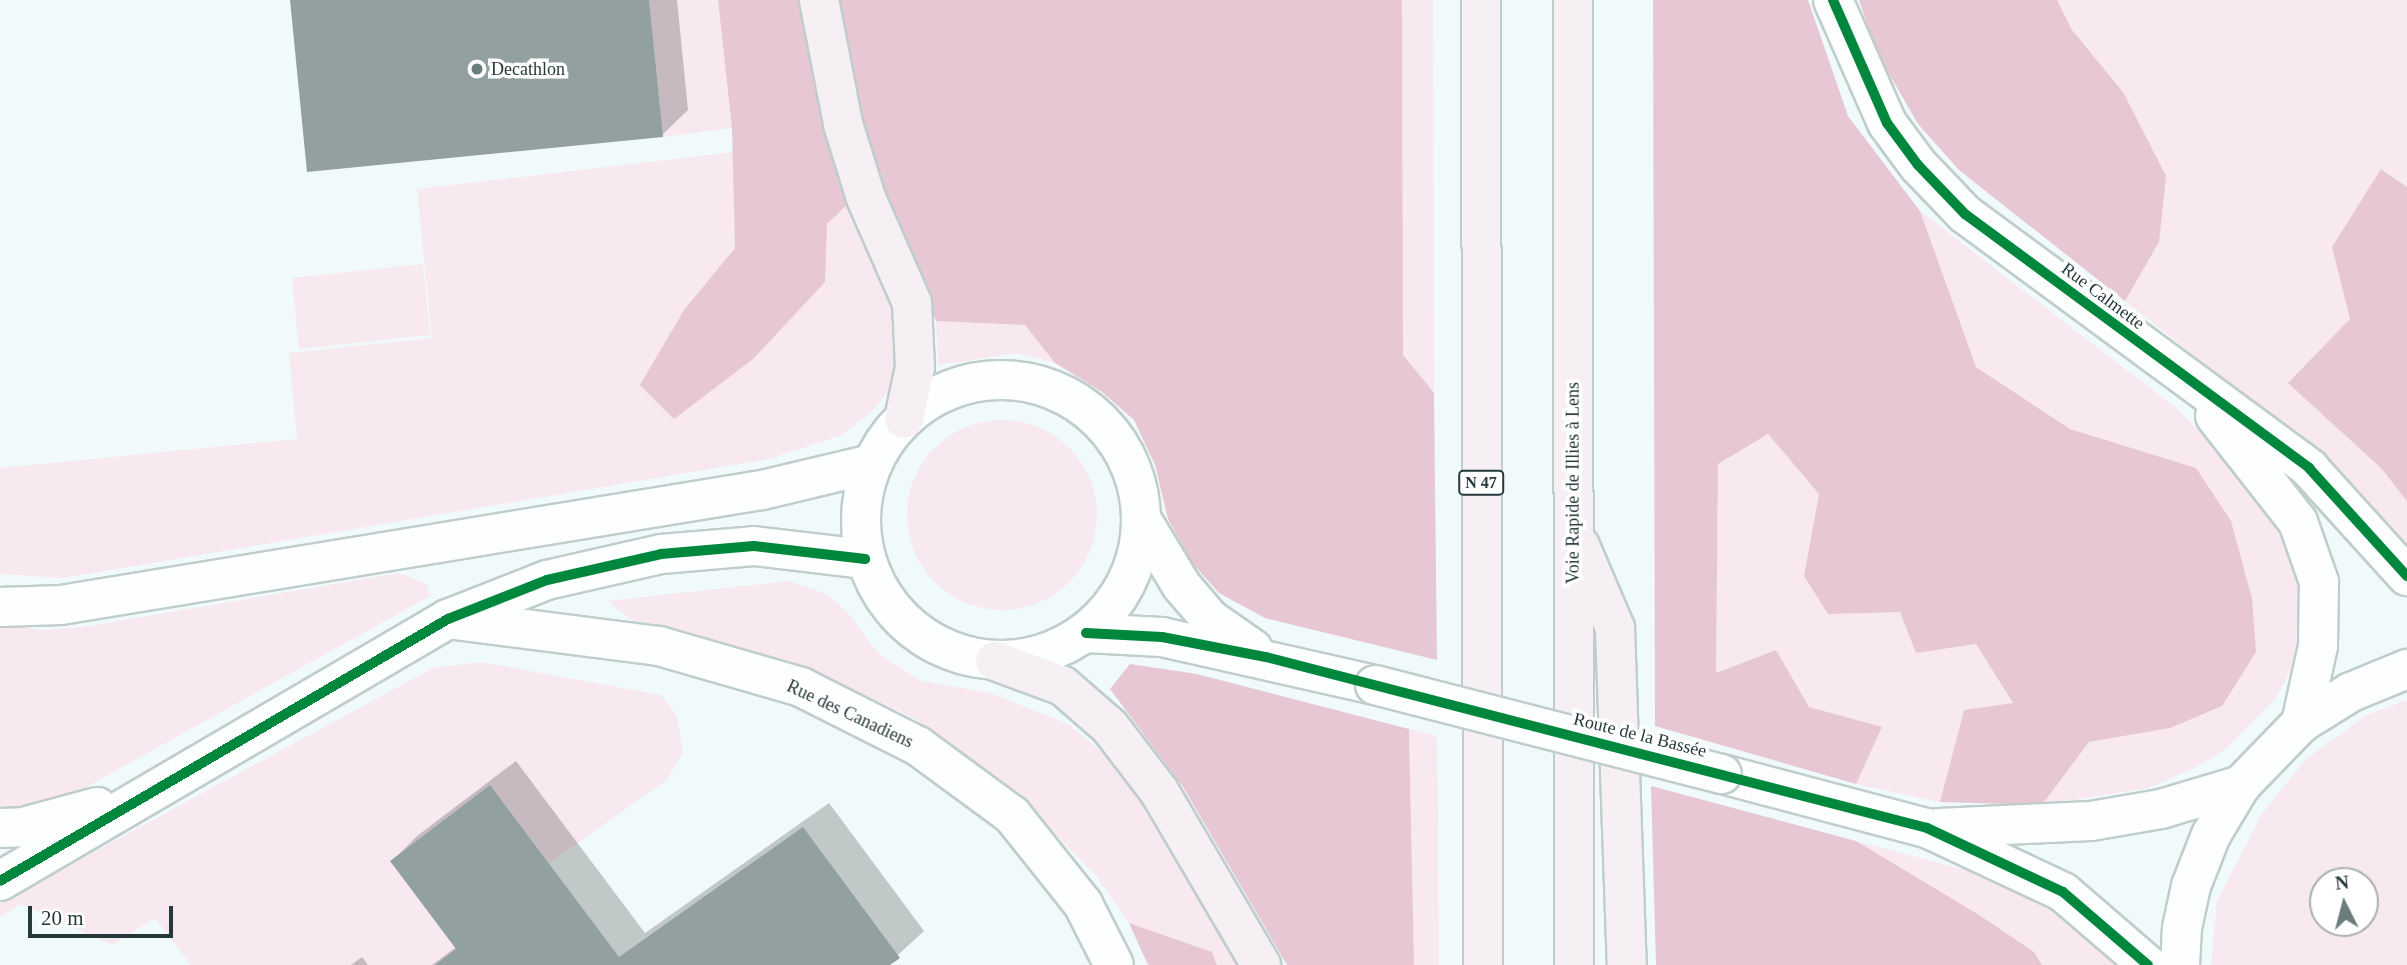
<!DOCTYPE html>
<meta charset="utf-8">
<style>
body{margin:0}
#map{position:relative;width:2407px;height:965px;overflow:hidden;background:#f0fafa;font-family:Georgia,serif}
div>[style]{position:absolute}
.green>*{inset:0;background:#f8e8ef}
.round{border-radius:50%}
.forest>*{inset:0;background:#e6c7d3}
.shadow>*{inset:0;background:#0003}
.building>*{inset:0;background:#93a0a0}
.roads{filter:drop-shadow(2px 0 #c0cdcd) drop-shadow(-2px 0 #c0cdcd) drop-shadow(0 2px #c0cdcd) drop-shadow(0 -2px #c0cdcd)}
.minor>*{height:38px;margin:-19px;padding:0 19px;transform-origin:19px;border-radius:19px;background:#fdfefe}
.tertiary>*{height:38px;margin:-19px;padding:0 19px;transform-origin:19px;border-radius:19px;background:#fdfefe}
.tertiary>.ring{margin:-19px;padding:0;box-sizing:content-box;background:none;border:38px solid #fdfefe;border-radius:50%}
.trunk>*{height:38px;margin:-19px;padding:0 19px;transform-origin:19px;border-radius:19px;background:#f6f0f4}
.bridges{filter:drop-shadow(2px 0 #c0cdcd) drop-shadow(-2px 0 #c0cdcd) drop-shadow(0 2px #c0cdcd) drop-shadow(0 -2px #c0cdcd)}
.tertiary-bridge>*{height:38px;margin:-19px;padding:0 19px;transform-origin:19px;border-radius:19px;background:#fdfefe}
.cycleway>*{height:10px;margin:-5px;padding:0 5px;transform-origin:5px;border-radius:5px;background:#00873e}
.dots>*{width:19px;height:19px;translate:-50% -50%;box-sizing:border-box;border:4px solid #fff;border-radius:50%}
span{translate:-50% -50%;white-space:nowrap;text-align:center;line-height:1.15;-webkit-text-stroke:7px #fff;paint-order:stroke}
.shield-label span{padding:2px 5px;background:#fff;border:2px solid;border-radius:5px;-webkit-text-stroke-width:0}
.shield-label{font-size:16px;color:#25393a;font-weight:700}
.poi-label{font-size:18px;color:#25393a}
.left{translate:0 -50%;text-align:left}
.street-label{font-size:18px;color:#25393a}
.north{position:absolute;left:2309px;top:867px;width:70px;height:70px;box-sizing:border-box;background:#fff;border:2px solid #a8b0b0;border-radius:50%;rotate:354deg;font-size:19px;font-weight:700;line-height:28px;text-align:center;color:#25393a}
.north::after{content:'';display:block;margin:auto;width:24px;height:32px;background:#6c7d7d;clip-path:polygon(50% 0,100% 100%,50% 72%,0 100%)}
.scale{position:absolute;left:28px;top:906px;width:145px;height:32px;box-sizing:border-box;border:4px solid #25393a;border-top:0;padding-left:9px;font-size:21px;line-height:24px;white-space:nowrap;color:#25393a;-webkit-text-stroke:5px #fff;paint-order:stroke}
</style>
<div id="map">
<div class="green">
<div style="clip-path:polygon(649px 0,718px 0,732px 128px,663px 137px)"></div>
<div style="clip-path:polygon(1402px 0,1433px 0,1434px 393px,1403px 356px)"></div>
<div style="clip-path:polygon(2057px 0,2407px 0,2407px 187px,2382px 169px,2332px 247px,2351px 319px,2289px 383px,2381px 468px,2407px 501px,2407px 556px,2384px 519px,2340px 471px,2125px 301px,2159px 242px,2123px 92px,2072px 30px)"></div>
<div style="clip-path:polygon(734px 152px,735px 248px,684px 310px,824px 283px,827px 224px,850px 202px,896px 304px,896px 381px,871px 412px,842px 435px,769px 459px,63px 578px,0 574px,0 468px,297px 439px,289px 353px,432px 338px,417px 189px)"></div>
<div style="clip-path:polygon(1920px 211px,2176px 408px,2233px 466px,2280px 531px,2298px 572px,2301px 626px,2291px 670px,2275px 699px,2224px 751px,2190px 770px,2148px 788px,2042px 805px,2089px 742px,2170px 728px,2196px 468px,2070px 429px,1976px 367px)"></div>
<div style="clip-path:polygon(423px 264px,430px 335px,299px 349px,292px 278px)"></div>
<div style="clip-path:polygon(936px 321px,1025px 325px,1055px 363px,1018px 353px,938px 365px)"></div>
<div class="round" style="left:907px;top:420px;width:190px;height:190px"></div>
<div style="clip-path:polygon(1768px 434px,1819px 494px,1804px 576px,1900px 612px,1916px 653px,1976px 644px,2013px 704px,1964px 710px,1940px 802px,1856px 784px,1881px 727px,1809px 707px,1776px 650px,1716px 673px,1718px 464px)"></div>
<div style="clip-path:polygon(399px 573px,427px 584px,430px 596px,81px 790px,43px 805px,0 808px,0 624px,41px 630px,84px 627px)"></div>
<div style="clip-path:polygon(789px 581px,827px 594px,848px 613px,879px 654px,921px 681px,990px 693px,1068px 724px,1133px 778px,1243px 965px,1217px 965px,1212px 952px,1129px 923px,1097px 877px,1014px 792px,914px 718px,802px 666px,644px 631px,608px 601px)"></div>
<div style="clip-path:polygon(481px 662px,661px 695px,677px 716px,683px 753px,667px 780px,549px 863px,490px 785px,390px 860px,456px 949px,435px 965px,191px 965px,155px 918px,112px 945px,21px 904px,0 917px,0 903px,433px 668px)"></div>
<div style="clip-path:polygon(evenodd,2407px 700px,2407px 965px,2211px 965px,2217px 901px,2262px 814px,2306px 759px,2367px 715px,2407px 700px,2323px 881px,2365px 881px,2365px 923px,2323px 923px,2323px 881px)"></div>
<div style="clip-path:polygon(1409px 729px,1437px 736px,1439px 965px,1414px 965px)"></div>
<div style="clip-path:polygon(1856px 841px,1996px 878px,2058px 908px,2122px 965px,2042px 965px,2034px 952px)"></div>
</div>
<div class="forest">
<div style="clip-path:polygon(718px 0,805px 0,850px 202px,827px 224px,825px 282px,753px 359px,674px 419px,640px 385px,684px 310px,735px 248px,732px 128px)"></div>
<div style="clip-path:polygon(838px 0,1402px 0,1403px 355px,1434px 393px,1437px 660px,1265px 618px,1219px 593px,1192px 563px,1168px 519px,1155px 465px,1134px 420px,1102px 392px,1055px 363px,1025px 325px,936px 321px,883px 195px,860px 121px)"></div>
<div style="clip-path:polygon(1653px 0,1808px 0,1848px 116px,1920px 211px,1976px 367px,2070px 429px,2196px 468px,2231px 521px,2252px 599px,2256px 652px,2222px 706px,2170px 728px,2089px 742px,2042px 805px,1940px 802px,1964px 710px,2013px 703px,1976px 644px,1916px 653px,1900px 612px,1828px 614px,1804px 576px,1819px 494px,1768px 434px,1718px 464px,1716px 673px,1776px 650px,1809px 707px,1882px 727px,1856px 784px,1655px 726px)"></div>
<div style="clip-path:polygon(1859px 0,2057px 0,2072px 30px,2123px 92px,2166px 176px,2159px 242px,2125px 301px,1959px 170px,1918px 124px,1877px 53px)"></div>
<div style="clip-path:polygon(2381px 169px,2407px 187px,2407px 501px,2381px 468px,2288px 383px,2350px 319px,2332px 247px)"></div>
<div style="clip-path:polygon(1130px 664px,1197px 674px,1409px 729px,1414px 965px,1287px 965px,1183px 787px,1110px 689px)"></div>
<div style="clip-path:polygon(1651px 786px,1856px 841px,1979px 915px,2034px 952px,2042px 965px,1656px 965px)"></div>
<div style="clip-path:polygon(1129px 923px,1212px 952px,1217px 965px,1148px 965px)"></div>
</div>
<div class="shadow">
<div style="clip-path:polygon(292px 0,677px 0,688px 110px,662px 135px)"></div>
<div style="clip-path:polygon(516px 761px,645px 933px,829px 803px,924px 931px,887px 965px,432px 965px,456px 947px,392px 861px,417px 836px)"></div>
<div style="clip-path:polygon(362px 957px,368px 965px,351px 965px)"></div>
</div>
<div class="building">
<div style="clip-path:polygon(290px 0,649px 0,663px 137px,307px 172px)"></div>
<div style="clip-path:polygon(490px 785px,619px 957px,803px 827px,900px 958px,890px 965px,435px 965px,456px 949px,390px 861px)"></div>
</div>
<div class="roads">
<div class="minor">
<div style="left:1833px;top:0;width:134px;rotate:66.3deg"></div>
<div style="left:1887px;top:123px;width:52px;rotate:53.6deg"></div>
<div style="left:1918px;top:165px;width:68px;rotate:46.2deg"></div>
<div style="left:1965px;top:214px;width:428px;rotate:36.4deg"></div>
<div style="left:2309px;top:468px;width:146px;rotate:47.8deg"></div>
<div style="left:2215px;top:416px;width:135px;rotate:51.9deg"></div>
<div style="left:2298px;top:522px;width:64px;rotate:70.7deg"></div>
<div style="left:2319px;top:582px;width:64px;rotate:90.9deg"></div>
<div style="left:2318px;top:646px;width:79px;rotate:102.4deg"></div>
<div style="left:448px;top:619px;width:213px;rotate:7.3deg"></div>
<div style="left:659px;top:646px;width:148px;rotate:16.1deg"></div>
<div style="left:801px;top:687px;width:131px;rotate:26.8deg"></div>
<div style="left:918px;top:746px;width:117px;rotate:36.3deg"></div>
<div style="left:1012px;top:815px;width:114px;rotate:51.4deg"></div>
<div style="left:1083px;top:904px;width:68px;rotate:63.1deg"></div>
</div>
<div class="tertiary">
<div class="ring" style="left:861px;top:380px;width:242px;height:242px"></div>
<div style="left:1142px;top:520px;width:76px;rotate:59deg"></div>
<div style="left:1181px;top:585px;width:45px;rotate:49.5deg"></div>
<div style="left:1210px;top:619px;width:52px;rotate:34.9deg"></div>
<div style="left:0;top:607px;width:61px;rotate:-1.9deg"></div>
<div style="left:61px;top:605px;width:710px;rotate:-9.32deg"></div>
<div style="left:762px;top:490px;width:112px;rotate:-13.4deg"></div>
<div style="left:1086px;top:633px;width:76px;rotate:3deg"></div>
<div style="left:1162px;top:637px;width:218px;rotate:12.7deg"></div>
<div style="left:1722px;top:774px;width:212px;rotate:14.8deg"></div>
<div style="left:1927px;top:828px;width:150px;rotate:25.2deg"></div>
<div style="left:2063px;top:892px;width:112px;rotate:40.7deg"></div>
<div style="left:0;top:828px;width:23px;rotate:-2deg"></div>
<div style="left:23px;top:827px;width:77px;rotate:-15.1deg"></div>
<div style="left:1939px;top:828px;width:152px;rotate:-2.6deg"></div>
<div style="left:2091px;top:821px;width:71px;rotate:-9.7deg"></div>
<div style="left:2161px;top:809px;width:84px;rotate:-16.7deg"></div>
<div style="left:0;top:881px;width:519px;rotate:-30.32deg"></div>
<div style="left:448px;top:619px;width:106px;rotate:-21.5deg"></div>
<div style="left:547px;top:580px;width:117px;rotate:-12.8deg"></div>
<div style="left:661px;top:554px;width:93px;rotate:-4.9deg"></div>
<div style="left:754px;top:546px;width:112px;rotate:6.7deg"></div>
<div style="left:2180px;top:965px;width:37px;rotate:-87deg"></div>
<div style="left:2182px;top:928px;width:43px;rotate:-77.9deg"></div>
<div style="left:2191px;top:886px;width:55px;rotate:-68.6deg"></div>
<div style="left:2211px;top:835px;width:58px;rotate:-59deg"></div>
<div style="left:2241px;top:785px;width:86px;rotate:-45.9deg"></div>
<div style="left:2301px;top:723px;width:59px;rotate:-31.8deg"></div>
<div style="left:2351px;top:692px;width:61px;rotate:-22.3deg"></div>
</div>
<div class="trunk">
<div style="left:819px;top:0;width:126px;rotate:79deg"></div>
<div style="left:843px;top:124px;width:77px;rotate:72.7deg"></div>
<div style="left:866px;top:198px;width:115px;rotate:66.3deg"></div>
<div style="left:912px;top:303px;width:64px;rotate:87.3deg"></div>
<div style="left:915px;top:367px;width:53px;rotate:101.9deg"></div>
<div style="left:1481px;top:0;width:965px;rotate:89.88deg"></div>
<div style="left:1573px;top:0;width:965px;rotate:89.94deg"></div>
<div style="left:1580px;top:546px;width:89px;rotate:66.9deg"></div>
<div style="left:1615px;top:628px;width:337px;rotate:88deg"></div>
<div style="left:995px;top:661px;width:72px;rotate:20.2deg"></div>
<div style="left:1063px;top:686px;width:62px;rotate:41.1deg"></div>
<div style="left:1110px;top:727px;width:81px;rotate:52.6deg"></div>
<div style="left:1159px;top:791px;width:202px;rotate:59.6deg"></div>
</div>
</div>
<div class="bridges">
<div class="tertiary-bridge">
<div style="left:1375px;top:685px;width:358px;rotate:14.4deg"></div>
</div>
</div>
<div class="cycleway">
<div style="left:1833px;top:0;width:134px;rotate:66.3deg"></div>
<div style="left:1887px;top:123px;width:52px;rotate:53.6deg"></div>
<div style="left:1918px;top:165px;width:68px;rotate:46.2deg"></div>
<div style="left:1965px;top:214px;width:428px;rotate:36.4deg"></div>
<div style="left:2309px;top:468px;width:146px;rotate:47.8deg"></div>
<div style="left:1086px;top:633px;width:76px;rotate:3deg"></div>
<div style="left:1162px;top:637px;width:106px;rotate:10.9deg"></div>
<div style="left:1266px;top:657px;width:683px;rotate:14.5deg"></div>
<div style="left:1927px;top:828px;width:150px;rotate:25.2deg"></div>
<div style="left:2063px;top:892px;width:112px;rotate:40.7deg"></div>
<div style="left:0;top:881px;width:519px;rotate:-30.32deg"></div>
<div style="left:448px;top:619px;width:106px;rotate:-21.5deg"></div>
<div style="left:547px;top:580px;width:117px;rotate:-12.8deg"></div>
<div style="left:661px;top:554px;width:93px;rotate:-4.9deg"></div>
<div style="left:754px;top:546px;width:112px;rotate:6.7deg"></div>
</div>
<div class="dots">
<div style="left:477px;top:69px;background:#6c7d7d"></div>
</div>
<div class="shield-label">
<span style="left:1481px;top:483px">N 47</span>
</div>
<div class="poi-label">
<span class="left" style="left:491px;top:69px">Decathlon</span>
</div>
<div class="street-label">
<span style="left:2103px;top:296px;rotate:37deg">Rue Calmette</span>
<span style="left:1573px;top:483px;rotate:-90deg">Voie Rapide de Illies à Lens</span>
<span style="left:850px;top:714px;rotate:25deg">Rue des Canadiens</span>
<span style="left:1640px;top:735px;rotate:14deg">Route de la Bassée</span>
</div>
<div class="north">N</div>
<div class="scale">20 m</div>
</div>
